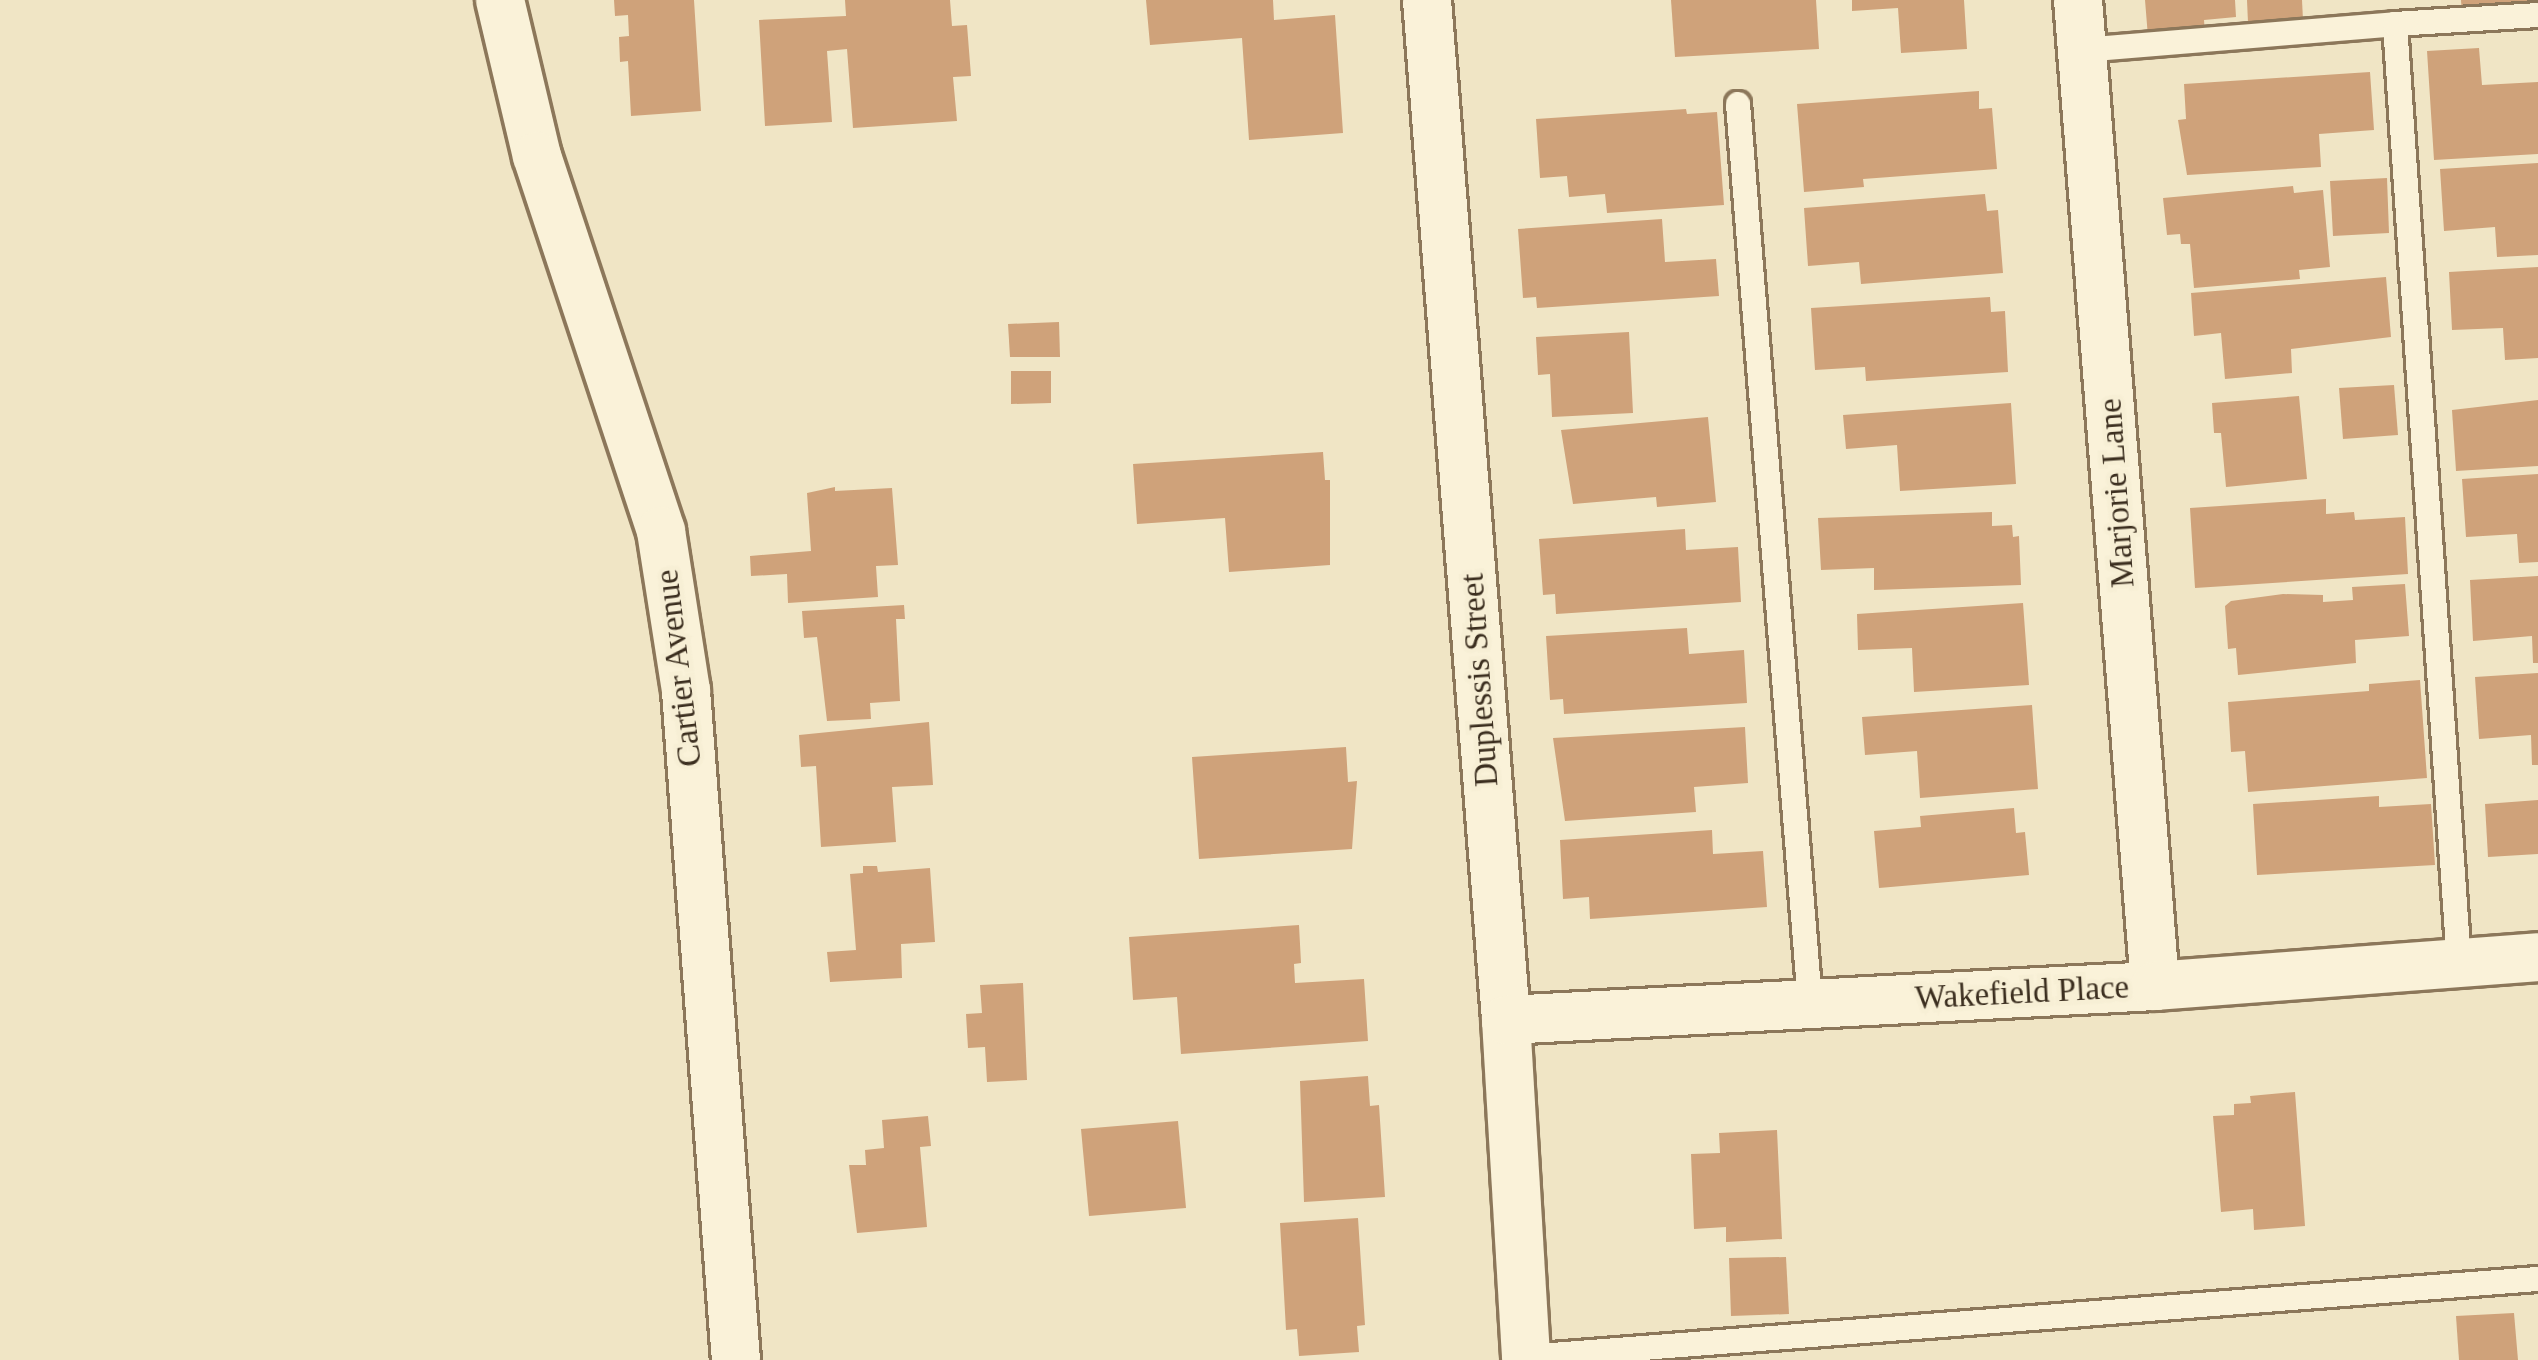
<!DOCTYPE html>
<style>
body{margin:0}
#map{position:relative;width:2538px;height:1360px;overflow:hidden;background:#f0e5c5;font-family:"Times New Roman",serif}
div>[style]{position:absolute}
.building>*{inset:0;background:#cfa27a}
.roads{filter:drop-shadow(3px 0 #8c775a) drop-shadow(-3px 0 #8c775a) drop-shadow(0 3px #8c775a) drop-shadow(0 -3px #8c775a)}
.lane>*{height:24px;margin:-12px;padding:0 12px;transform-origin:12px;border-radius:12px;background:#faf2d9}
.street>*{height:48px;margin:-24px;padding:0 24px;transform-origin:24px;border-radius:24px;background:#faf2d9}
span{translate:-50% -50%;white-space:nowrap;text-align:center;line-height:1.15;-webkit-text-stroke:9px #f7efd5;paint-order:stroke}
.street-label{font-size:33px;color:#3b2e1f}
</style>
<div id="map">
<div class="building">
<div style="clip-path:polygon(614px 0,694px 0,701px 111px,631px 116px,628px 61px,620px 62px,619px 37px,629px 36px,628px 15px,615px 16px)"></div>
<div style="clip-path:polygon(845px 0,950px 0,952px 26px,967px 25px,971px 76px,953px 77px,957px 121px,853px 128px,847px 49px,827px 51px,832px 122px,765px 126px,759px 20px,846px 16px)"></div>
<div style="clip-path:polygon(1146px 0,1273px 0,1274px 20px,1335px 15px,1343px 133px,1249px 140px,1242px 38px,1150px 45px)"></div>
<div style="clip-path:polygon(1671px 0,1816px 0,1819px 49px,1675px 57px)"></div>
<div style="clip-path:polygon(1852px 0,1964px 0,1967px 49px,1901px 53px,1898px 8px,1852px 11px)"></div>
<div style="clip-path:polygon(2145px 0,2235px 0,2236px 17px,2204px 20px,2205px 33px,2148px 37px)"></div>
<div style="clip-path:polygon(2247px 0,2302px 0,2303px 20px,2248px 23px)"></div>
<div style="clip-path:polygon(2461px 0,2538px 0,2538px 9px,2462px 14px)"></div>
<div style="clip-path:polygon(2479px 48px,2482px 85px,2538px 82px,2538px 154px,2434px 160px,2427px 51px)"></div>
<div style="clip-path:polygon(2370px 72px,2374px 130px,2319px 134px,2321px 167px,2187px 175px,2178px 120px,2186px 119px,2184px 84px)"></div>
<div style="clip-path:polygon(1979px 91px,1979px 109px,1992px 108px,1997px 169px,1863px 179px,1864px 187px,1804px 192px,1797px 104px)"></div>
<div style="clip-path:polygon(1686px 109px,1687px 114px,1717px 112px,1724px 205px,1607px 213px,1605px 194px,1569px 197px,1567px 176px,1540px 178px,1536px 119px)"></div>
<div style="clip-path:polygon(2538px 163px,2538px 255px,2497px 257px,2495px 227px,2444px 231px,2440px 169px)"></div>
<div style="clip-path:polygon(2387px 178px,2389px 233px,2333px 236px,2330px 181px)"></div>
<div style="clip-path:polygon(2293px 186px,2294px 193px,2323px 190px,2330px 267px,2299px 270px,2300px 279px,2194px 288px,2190px 244px,2181px 244px,2180px 234px,2167px 235px,2163px 198px)"></div>
<div style="clip-path:polygon(1985px 194px,1987px 211px,1998px 210px,2003px 273px,1861px 284px,1859px 262px,1808px 266px,1804px 208px)"></div>
<div style="clip-path:polygon(1662px 219px,1665px 262px,1716px 259px,1719px 296px,1537px 308px,1536px 297px,1523px 298px,1518px 229px)"></div>
<div style="clip-path:polygon(2538px 267px,2538px 358px,2505px 360px,2503px 328px,2452px 330px,2449px 272px)"></div>
<div style="clip-path:polygon(2386px 277px,2391px 337px,2291px 349px,2292px 373px,2225px 379px,2221px 333px,2194px 336px,2191px 293px)"></div>
<div style="clip-path:polygon(1990px 297px,1991px 312px,2005px 311px,2008px 372px,1866px 381px,1865px 367px,1815px 370px,1811px 308px)"></div>
<div style="clip-path:polygon(1059px 322px,1060px 357px,1010px 357px,1008px 324px)"></div>
<div style="clip-path:polygon(1629px 332px,1633px 413px,1552px 417px,1550px 374px,1538px 375px,1536px 337px)"></div>
<div style="clip-path:polygon(1011px 371px,1051px 371px,1051px 403px,1011px 404px)"></div>
<div style="clip-path:polygon(2394px 385px,2398px 435px,2343px 439px,2339px 388px)"></div>
<div style="clip-path:polygon(2299px 396px,2307px 479px,2226px 487px,2221px 433px,2214px 433px,2212px 403px)"></div>
<div style="clip-path:polygon(2538px 400px,2538px 466px,2456px 471px,2452px 410px)"></div>
<div style="clip-path:polygon(2011px 403px,2016px 484px,1900px 491px,1897px 445px,1846px 449px,1843px 415px)"></div>
<div style="clip-path:polygon(1708px 417px,1716px 502px,1657px 507px,1656px 497px,1573px 504px,1561px 430px)"></div>
<div style="clip-path:polygon(1323px 452px,1325px 480px,1330px 480px,1330px 565px,1229px 572px,1225px 518px,1137px 524px,1133px 464px)"></div>
<div style="clip-path:polygon(2538px 474px,2538px 562px,2519px 563px,2517px 534px,2466px 537px,2462px 479px)"></div>
<div style="clip-path:polygon(835px 487px,835px 491px,892px 488px,898px 565px,876px 566px,878px 597px,788px 603px,787px 574px,751px 576px,750px 556px,811px 551px,807px 493px)"></div>
<div style="clip-path:polygon(2326px 499px,2326px 514px,2354px 512px,2355px 520px,2405px 517px,2408px 574px,2195px 588px,2190px 508px)"></div>
<div style="clip-path:polygon(1992px 512px,1992px 526px,2012px 525px,2013px 537px,2019px 536px,2021px 585px,1874px 590px,1874px 568px,1821px 570px,1818px 518px)"></div>
<div style="clip-path:polygon(1685px 529px,1686px 550px,1738px 547px,1741px 602px,1556px 614px,1555px 594px,1543px 595px,1539px 539px)"></div>
<div style="clip-path:polygon(2538px 576px,2538px 663px,2533px 663px,2532px 636px,2473px 641px,2470px 580px)"></div>
<div style="clip-path:polygon(2405px 584px,2409px 636px,2355px 640px,2356px 663px,2238px 675px,2236px 648px,2228px 649px,2225px 606px,2231px 601px,2283px 594px,2323px 595px,2323px 602px,2353px 600px,2352px 587px)"></div>
<div style="clip-path:polygon(2023px 603px,2029px 685px,1914px 692px,1912px 648px,1858px 650px,1857px 614px)"></div>
<div style="clip-path:polygon(904px 605px,905px 619px,896px 619px,900px 701px,870px 703px,871px 719px,827px 721px,817px 637px,804px 638px,802px 611px)"></div>
<div style="clip-path:polygon(1687px 628px,1689px 654px,1744px 650px,1747px 703px,1564px 714px,1563px 699px,1550px 700px,1546px 636px)"></div>
<div style="clip-path:polygon(2538px 673px,2538px 765px,2532px 765px,2531px 735px,2479px 739px,2475px 677px)"></div>
<div style="clip-path:polygon(2420px 680px,2427px 778px,2248px 792px,2245px 751px,2231px 752px,2228px 702px,2369px 691px,2369px 684px)"></div>
<div style="clip-path:polygon(2032px 705px,2038px 789px,1920px 798px,1917px 751px,1865px 755px,1862px 717px)"></div>
<div style="clip-path:polygon(929px 722px,933px 785px,892px 787px,896px 842px,821px 847px,816px 766px,801px 767px,799px 735px)"></div>
<div style="clip-path:polygon(1745px 727px,1748px 783px,1694px 787px,1696px 812px,1565px 821px,1553px 738px)"></div>
<div style="clip-path:polygon(1346px 747px,1348px 782px,1357px 781px,1352px 849px,1199px 859px,1192px 757px)"></div>
<div style="clip-path:polygon(2379px 796px,2379px 807px,2431px 804px,2435px 865px,2257px 875px,2253px 804px)"></div>
<div style="clip-path:polygon(2538px 800px,2538px 854px,2488px 857px,2485px 804px)"></div>
<div style="clip-path:polygon(2014px 808px,2016px 833px,2025px 832px,2029px 875px,1879px 888px,1874px 831px,1921px 827px,1920px 816px)"></div>
<div style="clip-path:polygon(1712px 830px,1713px 854px,1763px 851px,1767px 907px,1590px 919px,1589px 897px,1563px 899px,1560px 840px)"></div>
<div style="clip-path:polygon(863px 866px,877px 866px,878px 872px,930px 868px,935px 942px,901px 944px,902px 978px,830px 982px,827px 952px,856px 950px,850px 874px,863px 873px)"></div>
<div style="clip-path:polygon(1299px 925px,1301px 963px,1294px 964px,1295px 983px,1364px 979px,1368px 1041px,1181px 1054px,1177px 997px,1133px 1000px,1129px 937px)"></div>
<div style="clip-path:polygon(1023px 983px,1027px 1080px,987px 1082px,985px 1047px,968px 1048px,966px 1014px,982px 1013px,980px 985px)"></div>
<div style="clip-path:polygon(1368px 1076px,1370px 1106px,1379px 1105px,1385px 1197px,1304px 1202px,1300px 1081px)"></div>
<div style="clip-path:polygon(2295px 1092px,2305px 1226px,2254px 1230px,2253px 1209px,2221px 1212px,2213px 1116px,2234px 1115px,2234px 1104px,2251px 1103px,2250px 1096px)"></div>
<div style="clip-path:polygon(928px 1116px,931px 1146px,920px 1147px,927px 1227px,857px 1233px,849px 1165px,866px 1165px,865px 1150px,884px 1148px,882px 1120px)"></div>
<div style="clip-path:polygon(1178px 1121px,1186px 1208px,1089px 1216px,1081px 1129px)"></div>
<div style="clip-path:polygon(1777px 1130px,1782px 1239px,1726px 1242px,1726px 1227px,1694px 1229px,1691px 1154px,1720px 1153px,1719px 1133px)"></div>
<div style="clip-path:polygon(1358px 1218px,1365px 1325px,1357px 1326px,1359px 1352px,1299px 1356px,1297px 1329px,1286px 1330px,1280px 1223px)"></div>
<div style="clip-path:polygon(1786px 1257px,1789px 1314px,1731px 1316px,1729px 1258px)"></div>
<div style="clip-path:polygon(2514px 1313px,2518px 1360px,2459px 1360px,2456px 1316px)"></div>
</div>
<div class="roads">
<div class="lane">
<div style="left:2082px;top:50px;width:314px;rotate:-4.7deg"></div>
<div style="left:1738px;top:104px;width:902px;rotate:85.42deg"></div>
<div style="left:2459px;top:963px;width:941px;rotate:-93.9deg"></div>
<div style="left:2395px;top:24px;width:143px;rotate:-3.6deg"></div>
<div style="left:1526px;top:1357px;width:1015px;rotate:-4.41deg"></div>
</div>
<div class="street">
<div style="left:500px;top:0;width:160px;rotate:76.7deg"></div>
<div style="left:537px;top:156px;width:395px;rotate:71.7deg"></div>
<div style="left:661px;top:531px;width:162px;rotate:81.1deg"></div>
<div style="left:686px;top:691px;width:671px;rotate:85.73deg"></div>
<div style="left:1427px;top:0;width:1023px;rotate:85.57deg"></div>
<div style="left:1506px;top:1020px;width:341px;rotate:86.6deg"></div>
<div style="left:2078px;top:0;width:989px;rotate:85.53deg"></div>
<div style="left:1506px;top:1020px;width:650px;rotate:-3deg"></div>
<div style="left:2155px;top:986px;width:384px;rotate:-4.3deg"></div>
</div>
</div>
<div class="street-label">
<span style="left:2117px;top:493px;rotate:-94deg">Marjorie Lane</span>
<span style="left:679px;top:668px;rotate:-97deg">Cartier Avenue</span>
<span style="left:1480px;top:680px;rotate:-94deg">Duplessis Street</span>
<span style="left:2022px;top:993px;rotate:-3deg">Wakefield Place</span>
</div>
</div>
